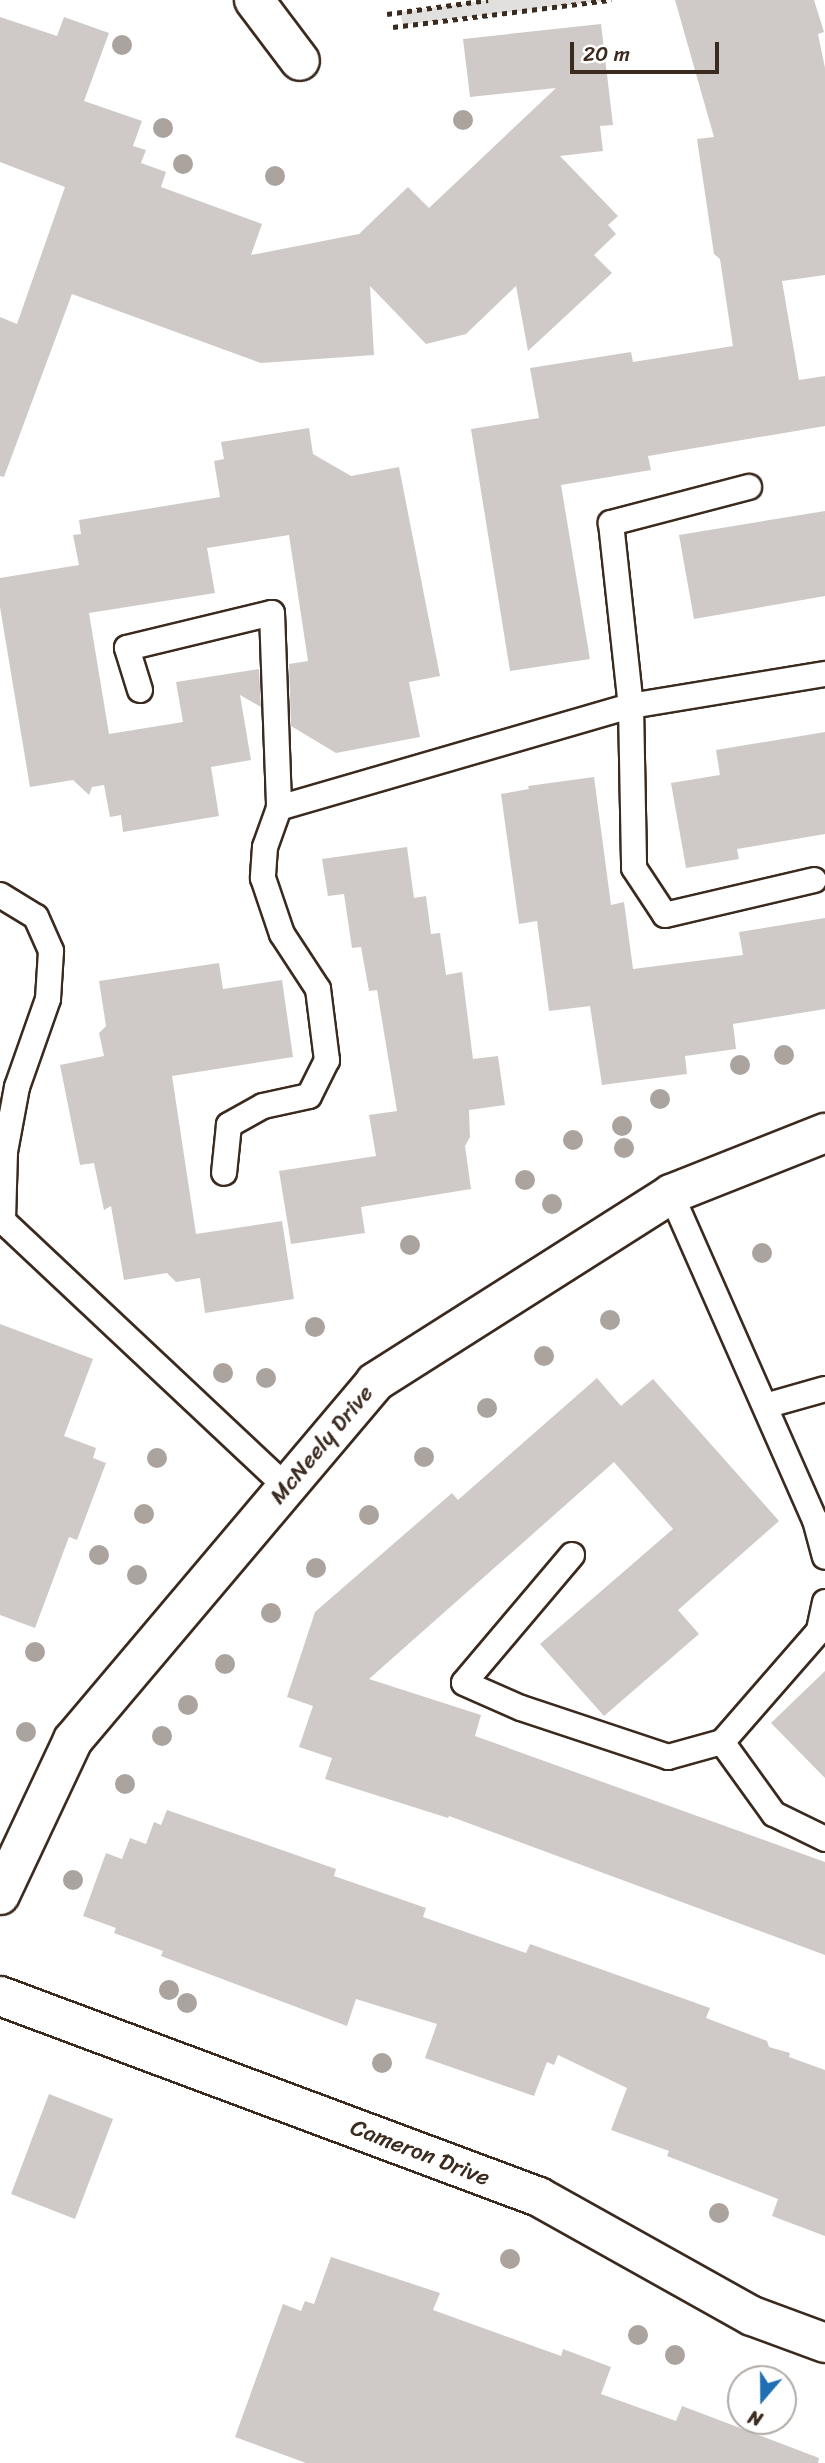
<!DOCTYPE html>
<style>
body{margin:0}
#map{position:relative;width:825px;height:2463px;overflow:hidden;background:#fff;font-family:Sriracha,sans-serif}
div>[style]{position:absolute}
.green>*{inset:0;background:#e2e0de}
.building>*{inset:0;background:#cfcac7}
.path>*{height:4.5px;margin-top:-2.25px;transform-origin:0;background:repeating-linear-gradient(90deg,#3b2a1e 0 5px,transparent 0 10px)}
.roads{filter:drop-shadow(2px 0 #3b2a1e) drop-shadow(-2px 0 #3b2a1e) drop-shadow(0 2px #3b2a1e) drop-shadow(0 -2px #3b2a1e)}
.service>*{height:24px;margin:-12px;padding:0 12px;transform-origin:12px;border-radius:12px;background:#fff}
.minor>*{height:38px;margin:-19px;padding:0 19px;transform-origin:19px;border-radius:19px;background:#fff}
.trees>*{width:20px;height:20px;margin:-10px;border-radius:50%;background:#aaa39e}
span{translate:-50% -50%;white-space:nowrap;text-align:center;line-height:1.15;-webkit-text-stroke:6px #fff;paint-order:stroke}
.street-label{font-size:23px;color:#3b2a1e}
.north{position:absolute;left:727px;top:2365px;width:70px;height:70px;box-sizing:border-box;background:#fff;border:2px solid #b1aaa5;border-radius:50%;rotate:200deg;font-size:19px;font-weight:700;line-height:28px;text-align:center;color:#3b2a1e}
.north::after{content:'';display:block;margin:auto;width:24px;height:32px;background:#1f6fb2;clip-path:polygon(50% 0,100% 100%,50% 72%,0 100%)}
.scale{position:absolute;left:570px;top:42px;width:149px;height:32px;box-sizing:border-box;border:4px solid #3b2a1e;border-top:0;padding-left:9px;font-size:21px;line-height:24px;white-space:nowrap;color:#3b2a1e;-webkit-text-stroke:5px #fff;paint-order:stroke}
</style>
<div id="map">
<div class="green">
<div style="clip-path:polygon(488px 0,611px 0,403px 25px,400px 12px)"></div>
</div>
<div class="building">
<div style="clip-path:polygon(675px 0,814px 0,824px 32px,818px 34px,825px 68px,825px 275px,782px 281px,799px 380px,825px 376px,825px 426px,648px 456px,651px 470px,561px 485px,590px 659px,510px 671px,471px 429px,539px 418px,530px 368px,631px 352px,633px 362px,733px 346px,720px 259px,714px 254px,697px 139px,714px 137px)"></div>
<div style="clip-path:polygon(0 17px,57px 36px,64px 17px,109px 33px,84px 101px,142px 121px,133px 146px,146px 150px,141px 163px,166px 172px,161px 187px,262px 224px,251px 255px,359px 234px,408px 187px,429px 208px,556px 88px,470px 97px,463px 39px,601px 24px,613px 125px,600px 126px,603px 151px,560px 156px,618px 216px,608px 225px,616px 234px,594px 255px,612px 273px,528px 351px,516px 286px,466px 334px,426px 344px,370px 286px,374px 355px,261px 363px,72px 294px,4px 477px,0 476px,0 317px,17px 324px,65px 187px,0 162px)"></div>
<div style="clip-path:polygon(309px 428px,313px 454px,351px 476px,399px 467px,440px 676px,409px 682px,420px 737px,336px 753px,291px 726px,289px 664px,308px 661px,289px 535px,207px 548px,215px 593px,89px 613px,109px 734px,183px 722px,176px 682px,259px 669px,261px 707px,240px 695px,251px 760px,211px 767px,219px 816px,123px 832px,121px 815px,110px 817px,104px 785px,92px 787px,89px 795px,73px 780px,30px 787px,0 607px,0 578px,79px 565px,73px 535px,81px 534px,79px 520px,220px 497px,214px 461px,224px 459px,221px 442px)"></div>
<div style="clip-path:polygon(825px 511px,825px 596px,694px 619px,679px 535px)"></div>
<div style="clip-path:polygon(825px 732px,825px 834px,737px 849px,739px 859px,686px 868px,671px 783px,720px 775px,716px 750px)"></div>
<div style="clip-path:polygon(594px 777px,611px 905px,624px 902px,633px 969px,743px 955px,739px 932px,825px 918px,825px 1009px,733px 1024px,736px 1049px,685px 1056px,687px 1074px,602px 1085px,590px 1006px,549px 1011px,537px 921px,519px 924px,501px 794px,529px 789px,528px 786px)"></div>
<div style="clip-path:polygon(407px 847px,414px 898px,426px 896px,431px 934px,440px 933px,446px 975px,462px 972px,473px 1059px,498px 1056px,505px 1105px,469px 1110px,470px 1137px,465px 1146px,471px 1189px,361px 1207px,365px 1233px,291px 1244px,279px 1171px,376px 1156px,369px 1115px,397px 1111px,377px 990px,369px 991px,361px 947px,352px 948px,344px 894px,328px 896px,322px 859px)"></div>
<div style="clip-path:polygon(219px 963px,223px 989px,282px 980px,293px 1057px,172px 1076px,196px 1234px,282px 1221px,294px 1299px,205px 1313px,200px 1278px,176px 1282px,167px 1273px,124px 1280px,111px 1206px,104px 1210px,94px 1163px,80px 1165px,60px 1065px,104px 1056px,99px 1033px,106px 1026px,99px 981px)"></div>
<div style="clip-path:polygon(0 1324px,93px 1359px,64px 1436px,96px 1448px,93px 1458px,106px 1463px,77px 1540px,69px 1537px,35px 1628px,0 1615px)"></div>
<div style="clip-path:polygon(597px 1378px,621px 1406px,653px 1379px,779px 1521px,678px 1610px,699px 1634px,604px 1716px,540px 1644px,673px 1529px,614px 1462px,369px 1679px,481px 1715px,475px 1736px,825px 1862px,825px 1955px,449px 1816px,448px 1818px,325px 1779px,332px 1758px,299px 1747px,313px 1706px,287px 1697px,315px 1612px,452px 1493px,458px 1500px)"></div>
<div style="clip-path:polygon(825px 1671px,825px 1778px,771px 1723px)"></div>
<div style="clip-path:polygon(167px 1810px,336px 1869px,334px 1876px,426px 1908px,423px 1917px,526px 1953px,530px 1944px,710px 2008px,706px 2018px,767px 2041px,769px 2047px,790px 2053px,789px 2057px,825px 2070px,825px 2236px,772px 2216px,778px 2199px,667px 2156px,669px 2151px,611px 2130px,627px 2088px,558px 2055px,554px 2065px,547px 2062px,534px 2096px,425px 2058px,437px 2024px,356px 1999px,347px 2026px,161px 1956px,163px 1951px,114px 1933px,116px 1928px,83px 1916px,106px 1853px,122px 1859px,130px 1838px,146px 1844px,154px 1822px,161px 1825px)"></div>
<div style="clip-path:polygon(49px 2094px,113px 2119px,75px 2219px,11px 2194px)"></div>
<div style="clip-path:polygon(331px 2257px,440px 2293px,433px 2310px,561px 2356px,563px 2349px,611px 2367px,601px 2394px,676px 2421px,682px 2406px,819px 2458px,818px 2463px,306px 2463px,235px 2437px,283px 2304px,301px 2311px,305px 2301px,314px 2304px)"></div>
</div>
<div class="path">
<div style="left:387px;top:14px;width:102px;rotate:-7.9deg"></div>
<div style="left:393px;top:27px;width:220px;rotate:-7.1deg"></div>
</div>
<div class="roads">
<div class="service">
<div style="left:749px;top:487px;width:143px;rotate:165.4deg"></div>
<div style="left:611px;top:523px;width:184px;rotate:83.8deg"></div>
<div style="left:631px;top:706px;width:162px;rotate:88.9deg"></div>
<div style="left:634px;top:868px;width:56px;rotate:56.6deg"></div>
<div style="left:665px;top:915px;width:153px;rotate:-13.2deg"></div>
<div style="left:140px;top:690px;width:44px;rotate:-107.2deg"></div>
<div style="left:127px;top:648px;width:149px;rotate:-13.6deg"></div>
<div style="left:272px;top:613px;width:195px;rotate:87.9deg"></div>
<div style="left:279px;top:808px;width:41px;rotate:109.7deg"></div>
<div style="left:265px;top:847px;width:31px;rotate:94deg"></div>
<div style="left:263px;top:878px;width:59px;rotate:71.3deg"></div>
<div style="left:282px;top:934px;width:66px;rotate:56.8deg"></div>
<div style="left:318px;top:989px;width:72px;rotate:82.8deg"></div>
<div style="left:327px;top:1060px;width:40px;rotate:116.6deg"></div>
<div style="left:309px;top:1096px;width:47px;rotate:167.7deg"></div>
<div style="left:263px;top:1106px;width:39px;rotate:151deg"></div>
<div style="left:229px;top:1125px;width:48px;rotate:95.9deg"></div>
<div style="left:279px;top:808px;width:366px;rotate:-16.2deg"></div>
<div style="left:631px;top:706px;width:197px;rotate:-9.4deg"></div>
<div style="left:0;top:895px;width:42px;rotate:31.4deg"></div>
<div style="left:36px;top:917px;width:37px;rotate:66deg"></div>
<div style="left:51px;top:951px;width:48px;rotate:93.6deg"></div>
<div style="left:48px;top:999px;width:93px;rotate:109.4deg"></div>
<div style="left:17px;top:1087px;width:66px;rotate:100.5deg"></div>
<div style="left:5px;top:1152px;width:69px;rotate:91.7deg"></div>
<div style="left:3px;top:1221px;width:388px;rotate:43.2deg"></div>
<div style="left:671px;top:1194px;width:356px;rotate:66.2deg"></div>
<div style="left:815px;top:1520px;width:38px;rotate:75deg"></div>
<div style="left:765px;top:1406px;width:62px;rotate:-15.8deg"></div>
<div style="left:572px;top:1555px;width:167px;rotate:130.2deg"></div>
<div style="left:464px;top:1683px;width:62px;rotate:23.7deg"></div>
<div style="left:521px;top:1708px;width:155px;rotate:18.4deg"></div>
<div style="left:668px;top:1757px;width:56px;rotate:-15.5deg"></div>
<div style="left:825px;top:1602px;width:30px;rotate:102deg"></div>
<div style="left:819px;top:1631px;width:147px;rotate:131.1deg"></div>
<div style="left:722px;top:1742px;width:89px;rotate:54.2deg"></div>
<div style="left:774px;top:1814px;width:57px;rotate:26.1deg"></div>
</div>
<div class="minor">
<div style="left:254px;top:0;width:76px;rotate:53deg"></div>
<div style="left:0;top:1895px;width:171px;rotate:-64.8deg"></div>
<div style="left:73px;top:1740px;width:468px;rotate:-49.8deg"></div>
<div style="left:375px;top:1382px;width:351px;rotate:-32.4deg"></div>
<div style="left:671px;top:1194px;width:166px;rotate:-21.6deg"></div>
<div style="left:0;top:1996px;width:575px;rotate:20.45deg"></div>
<div style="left:539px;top:2197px;width:244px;rotate:29.2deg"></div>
<div style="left:752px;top:2316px;width:78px;rotate:20.3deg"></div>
</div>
</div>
<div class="trees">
<div style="left:122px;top:45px"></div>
<div style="left:463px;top:120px"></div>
<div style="left:163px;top:128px"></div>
<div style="left:183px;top:164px"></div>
<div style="left:275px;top:176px"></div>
<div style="left:784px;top:1055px"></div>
<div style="left:740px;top:1065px"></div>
<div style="left:660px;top:1099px"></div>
<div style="left:622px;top:1126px"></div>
<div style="left:573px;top:1140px"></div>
<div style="left:624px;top:1148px"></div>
<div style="left:525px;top:1180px"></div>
<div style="left:552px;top:1204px"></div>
<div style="left:410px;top:1245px"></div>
<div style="left:762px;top:1253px"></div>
<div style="left:610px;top:1320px"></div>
<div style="left:315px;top:1327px"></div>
<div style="left:544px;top:1356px"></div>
<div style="left:223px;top:1373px"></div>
<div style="left:266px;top:1378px"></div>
<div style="left:487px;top:1408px"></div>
<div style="left:424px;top:1457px"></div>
<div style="left:157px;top:1458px"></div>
<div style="left:144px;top:1514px"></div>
<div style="left:369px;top:1515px"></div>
<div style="left:99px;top:1555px"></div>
<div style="left:316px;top:1568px"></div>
<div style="left:137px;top:1575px"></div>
<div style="left:271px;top:1613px"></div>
<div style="left:35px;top:1652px"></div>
<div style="left:225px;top:1664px"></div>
<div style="left:188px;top:1705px"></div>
<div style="left:26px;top:1732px"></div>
<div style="left:162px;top:1736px"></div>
<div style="left:125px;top:1784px"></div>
<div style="left:73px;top:1880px"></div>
<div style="left:169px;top:1990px"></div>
<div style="left:187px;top:2003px"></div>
<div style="left:382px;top:2063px"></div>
<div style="left:719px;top:2213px"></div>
<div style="left:510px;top:2259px"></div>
<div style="left:638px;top:2335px"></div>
<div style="left:675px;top:2355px"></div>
</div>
<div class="street-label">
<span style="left:322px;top:1445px;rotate:-50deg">McNeely Drive</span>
<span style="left:420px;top:2153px;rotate:21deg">Cameron Drive</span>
</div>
<div class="north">N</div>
<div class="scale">20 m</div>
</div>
